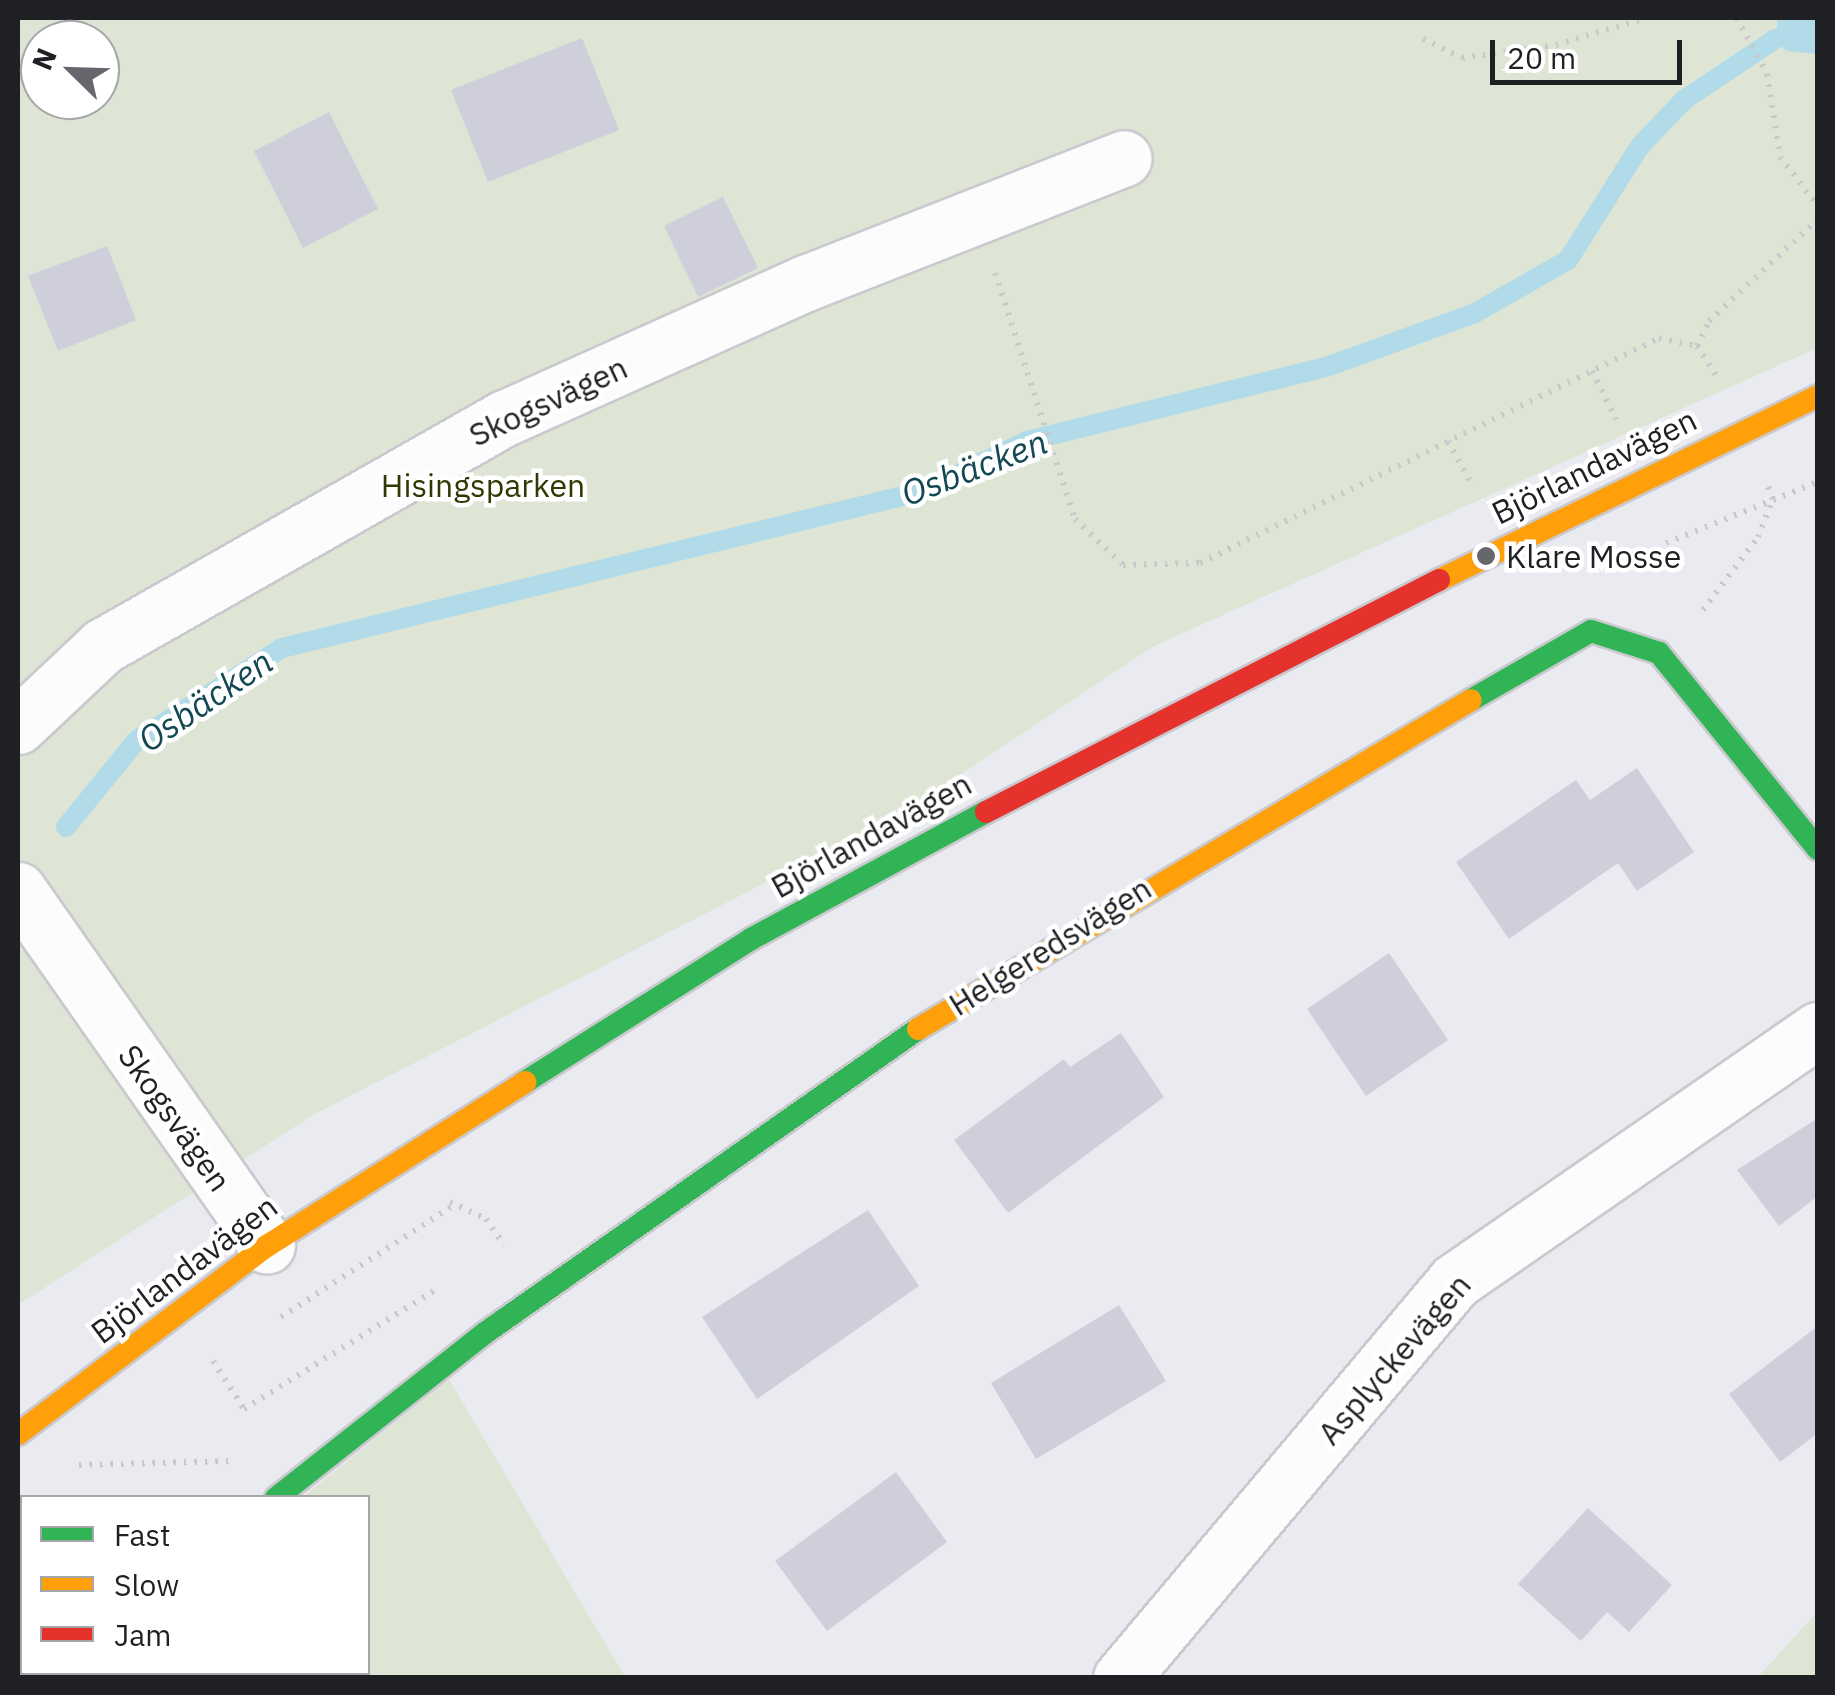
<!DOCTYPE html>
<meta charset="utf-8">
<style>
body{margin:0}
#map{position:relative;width:1835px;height:1695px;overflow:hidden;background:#eaebf1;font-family:"IBM Plex Sans",sans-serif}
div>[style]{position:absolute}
.green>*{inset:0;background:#dee5d5}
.water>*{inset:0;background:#b1dbe9}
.stream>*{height:20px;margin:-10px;padding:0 10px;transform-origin:10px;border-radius:10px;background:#b1dbe9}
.building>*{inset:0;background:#cecfda}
.path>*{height:6px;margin-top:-3px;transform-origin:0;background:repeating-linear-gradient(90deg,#c9c9cb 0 2.5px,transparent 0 10.5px)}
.roads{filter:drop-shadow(2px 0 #c9c9ce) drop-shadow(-2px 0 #c9c9ce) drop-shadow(0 2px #c9c9ce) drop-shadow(0 -2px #c9c9ce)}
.street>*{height:55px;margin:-27.5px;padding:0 27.5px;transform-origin:27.5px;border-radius:27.5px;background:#fcfcfd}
.fast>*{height:22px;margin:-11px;padding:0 11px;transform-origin:11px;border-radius:11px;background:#30b455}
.slow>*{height:22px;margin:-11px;padding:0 11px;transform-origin:11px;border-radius:11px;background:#ff9f0a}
.jam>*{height:22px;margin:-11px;padding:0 11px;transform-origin:11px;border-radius:11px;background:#e5322d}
.dots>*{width:28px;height:28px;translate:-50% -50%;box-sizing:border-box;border:5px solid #fff;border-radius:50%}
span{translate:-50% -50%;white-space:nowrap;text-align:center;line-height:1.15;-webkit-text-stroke:9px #fff;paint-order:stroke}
.street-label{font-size:32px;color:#1f2024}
.park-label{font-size:32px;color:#2d3a02}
.poi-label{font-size:32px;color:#1f2024}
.left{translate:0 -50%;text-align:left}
.water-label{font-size:35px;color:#134754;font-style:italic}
.frame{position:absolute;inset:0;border:20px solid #1f2024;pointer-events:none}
.legend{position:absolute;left:20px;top:1495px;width:350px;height:180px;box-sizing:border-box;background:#fff;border:2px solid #a5a6a7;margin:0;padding:12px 18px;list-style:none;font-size:30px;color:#1f2024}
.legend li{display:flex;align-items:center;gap:20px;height:50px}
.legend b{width:50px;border:2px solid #a5a6a7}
.north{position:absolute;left:20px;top:20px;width:100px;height:100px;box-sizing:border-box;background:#fff;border:2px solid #a5a6a7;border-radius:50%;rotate:293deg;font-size:28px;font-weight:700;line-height:40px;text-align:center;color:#1f2024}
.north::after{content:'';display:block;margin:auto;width:35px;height:45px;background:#66676c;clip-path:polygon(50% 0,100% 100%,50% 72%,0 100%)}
.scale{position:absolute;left:1490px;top:40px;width:192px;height:45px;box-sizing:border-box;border:5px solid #1f2024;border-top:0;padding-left:12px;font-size:30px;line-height:35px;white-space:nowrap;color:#1f2024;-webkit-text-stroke:8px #fff;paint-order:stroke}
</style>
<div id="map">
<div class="green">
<div style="clip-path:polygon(evenodd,18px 18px,1817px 18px,1817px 348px,1152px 647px,907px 810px,313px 1115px,18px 1305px,18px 18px,40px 40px,100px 40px,100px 100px,40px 100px,40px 40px)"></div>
<div style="clip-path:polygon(449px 1379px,625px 1677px,18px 1677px,22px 1559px,22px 1672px,368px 1672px,368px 1498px,303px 1497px)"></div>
<div style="clip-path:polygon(1817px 1612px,1817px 1677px,1758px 1677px)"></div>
</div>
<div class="water">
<div style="clip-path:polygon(1778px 18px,1817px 18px,1817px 54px,1786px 51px,1775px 39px)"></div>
</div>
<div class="stream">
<div style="left:66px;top:827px;width:112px;rotate:-50.8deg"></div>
<div style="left:137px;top:740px;width:172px;rotate:-32.4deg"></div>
<div style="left:282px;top:648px;width:660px;rotate:-13.76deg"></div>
<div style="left:923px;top:491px;width:115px;rotate:-25.7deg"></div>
<div style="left:1027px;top:441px;width:311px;rotate:-13.9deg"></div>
<div style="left:1329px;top:366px;width:153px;rotate:-19.9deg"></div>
<div style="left:1473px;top:314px;width:109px;rotate:-29.6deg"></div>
<div style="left:1568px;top:260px;width:135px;rotate:-57.7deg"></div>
<div style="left:1640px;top:146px;width:64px;rotate:-46.3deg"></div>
<div style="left:1684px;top:100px;width:110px;rotate:-33.8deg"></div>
</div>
<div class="building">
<div style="clip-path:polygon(582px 38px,619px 130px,488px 182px,451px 90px)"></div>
<div style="clip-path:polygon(329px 112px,378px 209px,303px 248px,254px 151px)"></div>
<div style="clip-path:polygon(723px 197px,758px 268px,698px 297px,664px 226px)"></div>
<div style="clip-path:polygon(107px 246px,136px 320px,58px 351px,28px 276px)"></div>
<div style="clip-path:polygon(1637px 768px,1694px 852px,1637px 891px,1618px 863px,1509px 939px,1456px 862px,1576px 780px,1590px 800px)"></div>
<div style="clip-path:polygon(1389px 953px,1448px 1040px,1366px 1096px,1307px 1009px)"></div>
<div style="clip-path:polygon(1121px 1033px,1164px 1097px,1008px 1213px,954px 1140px,1064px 1059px,1070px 1067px)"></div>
<div style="clip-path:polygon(1818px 1118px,1818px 1196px,1779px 1226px,1737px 1170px)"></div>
<div style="clip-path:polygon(868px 1210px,919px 1286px,757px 1399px,702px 1317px)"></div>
<div style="clip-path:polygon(1119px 1305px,1166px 1381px,1036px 1459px,991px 1383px)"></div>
<div style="clip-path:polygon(1818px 1326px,1818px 1433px,1780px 1462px,1729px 1394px)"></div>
<div style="clip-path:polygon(896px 1472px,947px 1542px,827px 1631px,775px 1561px)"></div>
<div style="clip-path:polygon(1588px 1508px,1672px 1585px,1629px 1632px,1607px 1612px,1581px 1641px,1518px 1584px)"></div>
</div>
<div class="path">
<div style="left:1737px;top:18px;width:64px;rotate:61.8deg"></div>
<div style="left:1767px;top:74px;width:84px;rotate:81.1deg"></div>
<div style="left:1780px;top:157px;width:62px;rotate:52.2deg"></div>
<div style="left:1423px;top:39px;width:43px;rotate:26deg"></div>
<div style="left:1462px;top:58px;width:95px;rotate:-7.9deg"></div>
<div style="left:1556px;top:45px;width:94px;rotate:-16.7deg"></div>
<div style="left:995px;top:273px;width:259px;rotate:72deg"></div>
<div style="left:1075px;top:519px;width:66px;rotate:43.8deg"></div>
<div style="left:1123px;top:565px;width:77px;rotate:-1.5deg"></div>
<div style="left:1200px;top:563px;width:511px;rotate:-26.11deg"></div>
<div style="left:1659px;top:338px;width:39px;rotate:12deg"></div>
<div style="left:1697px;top:346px;width:38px;rotate:57deg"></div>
<div style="left:1697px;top:346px;width:28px;rotate:-64deg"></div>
<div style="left:1709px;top:321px;width:149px;rotate:-43.1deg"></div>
<div style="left:1592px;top:371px;width:54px;rotate:63.4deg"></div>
<div style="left:1448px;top:441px;width:52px;rotate:61.5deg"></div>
<div style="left:1666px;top:543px;width:164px;rotate:-21.9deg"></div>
<div style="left:1703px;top:610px;width:91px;rotate:-53deg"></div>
<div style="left:1758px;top:537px;width:41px;rotate:-68.5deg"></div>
<div style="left:1773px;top:499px;width:15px;rotate:-113deg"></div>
<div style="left:450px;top:1202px;width:40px;rotate:25deg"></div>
<div style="left:486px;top:1219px;width:32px;rotate:55deg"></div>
<div style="left:281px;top:1317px;width:202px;rotate:-32.9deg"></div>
<div style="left:213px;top:1361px;width:57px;rotate:57.1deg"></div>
<div style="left:244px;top:1409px;width:225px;rotate:-31.9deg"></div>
<div style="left:79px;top:1465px;width:151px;rotate:-1.5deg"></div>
<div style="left:18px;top:1511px;width:6px;rotate:-45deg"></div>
</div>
<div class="roads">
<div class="street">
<div style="left:18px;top:726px;width:117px;rotate:-43.3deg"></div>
<div style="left:103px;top:646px;width:462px;rotate:-29.6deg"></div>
<div style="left:505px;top:418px;width:332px;rotate:-24.2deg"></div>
<div style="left:808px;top:282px;width:339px;rotate:-21.4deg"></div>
<div style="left:18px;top:890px;width:434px;rotate:55deg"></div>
<div style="left:90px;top:1678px;width:6px;rotate:-72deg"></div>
<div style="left:1121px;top:1678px;width:519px;rotate:-49.93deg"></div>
<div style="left:1455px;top:1281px;width:441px;rotate:-34.7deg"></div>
</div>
<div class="fast">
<div style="left:1471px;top:700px;width:138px;rotate:-29.9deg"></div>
<div style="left:1591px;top:631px;width:71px;rotate:17.9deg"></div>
<div style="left:1659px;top:653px;width:252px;rotate:51deg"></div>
<div style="left:525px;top:1082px;width:267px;rotate:-32.3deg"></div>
<div style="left:751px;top:939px;width:267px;rotate:-28.4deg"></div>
<div style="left:276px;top:1498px;width:266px;rotate:-38.3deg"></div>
<div style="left:485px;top:1333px;width:529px;rotate:-35.07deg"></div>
</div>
<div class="slow">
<div style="left:1439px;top:580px;width:421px;rotate:-25.9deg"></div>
<div style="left:918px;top:1029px;width:643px;rotate:-30.75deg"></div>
<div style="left:18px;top:1434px;width:312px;rotate:-37.1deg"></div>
<div style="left:267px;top:1246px;width:306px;rotate:-32.4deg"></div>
</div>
<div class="jam">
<div style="left:986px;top:812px;width:509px;rotate:-27.12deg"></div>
</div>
</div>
<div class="dots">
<div style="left:1486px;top:556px;background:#66676c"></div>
</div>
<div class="street-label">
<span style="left:548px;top:401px;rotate:-25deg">Skogsvägen</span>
<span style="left:1594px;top:466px;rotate:-26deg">Björlandavägen</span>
<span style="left:871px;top:835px;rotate:-29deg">Björlandavägen</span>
<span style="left:1050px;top:946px;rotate:-32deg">Helgeredsvägen</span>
<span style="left:175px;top:1118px;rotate:55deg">Skogsvägen</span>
<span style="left:184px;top:1269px;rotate:-37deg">Björlandavägen</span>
<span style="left:1394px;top:1359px;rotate:-49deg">Asplyckevägen</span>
</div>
<div class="park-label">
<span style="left:483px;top:485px">Hisingsparken</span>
</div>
<div class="poi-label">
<span class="left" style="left:1506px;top:556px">Klare Mosse</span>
</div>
<div class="water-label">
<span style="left:974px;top:467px;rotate:-21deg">Osbäcken</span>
<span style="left:205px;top:700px;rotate:-34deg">Osbäcken</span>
</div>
<div class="frame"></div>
<ul class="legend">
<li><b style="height:12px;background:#30b455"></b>Fast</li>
<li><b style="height:12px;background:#ff9f0a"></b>Slow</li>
<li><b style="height:12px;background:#e5322d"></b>Jam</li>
</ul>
<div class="north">N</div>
<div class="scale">20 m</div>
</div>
